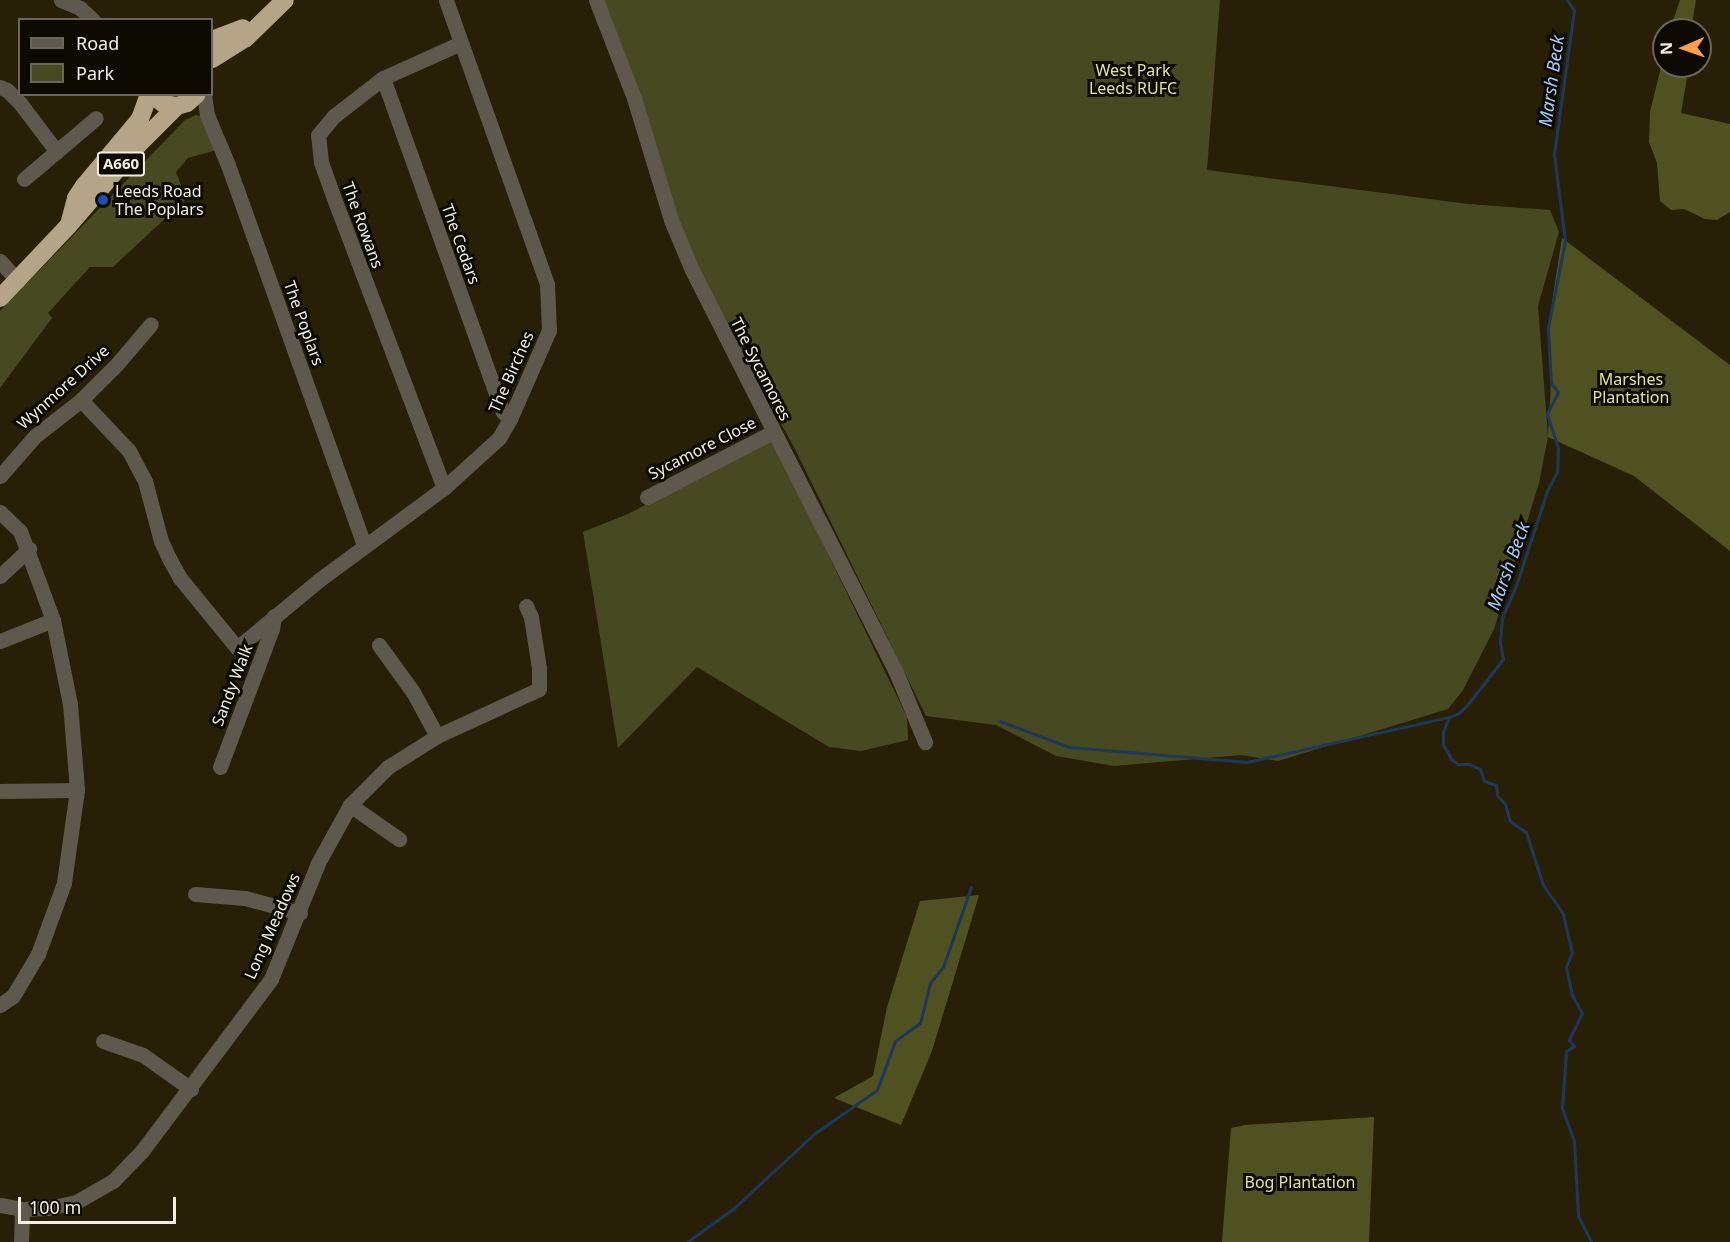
<!DOCTYPE html>
<style>
body{margin:0}
#map{position:relative;width:1730px;height:1242px;overflow:hidden;background:#282006;font-family:"Noto Sans",sans-serif}
div>[style]{position:absolute}
.green>*{inset:0;background:#474a21}
.forest>*{inset:0;background:#4f5220}
.stream>*{height:3px;margin:-1.5px;padding:0 1.5px;transform-origin:1.5px;border-radius:1.5px;background:#1e385c}
.minor>*{height:15px;margin:-7.5px;padding:0 7.5px;transform-origin:7.5px;border-radius:7.5px;background:#5e584d}
.highway>*{height:18px;margin:-9px;padding:0 9px;transform-origin:9px;border-radius:9px;background:#b4a488}
.dots>*{width:16px;height:16px;translate:-50% -50%;box-sizing:border-box;border:3px solid #0d0a02;border-radius:50%}
span{translate:-50% -50%;white-space:nowrap;text-align:center;line-height:1.15;-webkit-text-stroke:6px #0d0a02;paint-order:stroke}
.shield-label span{padding:2px 4px;background:#0d0a02;border:2px solid;border-radius:4px;-webkit-text-stroke-width:0}
.shield-label{font-size:15px;color:#f4efe0;font-weight:700}
.park-label{font-size:16px;color:#dfe595}
.poi-label{font-size:16px;color:#f4efe0}
.left{translate:0 -50%;text-align:left}
.street-label{font-size:16px;color:#f4efe0}
.water-label{font-size:18px;color:#a6cafd;font-style:italic}
.legend{position:absolute;left:18px;top:18px;width:195px;height:78px;box-sizing:border-box;background:#0d0a02;border:2px solid #69665b;margin:0;padding:8px 10px;list-style:none;font-size:18px;color:#f4efe0}
.legend li{display:flex;align-items:center;gap:12px;height:30px}
.legend b{width:30px;border:2px solid #69665b}
.north{position:absolute;left:1652px;top:18px;width:60px;height:60px;box-sizing:border-box;background:#0d0a02;border:2px solid #69665b;border-radius:50%;rotate:268deg;font-size:16px;font-weight:700;line-height:24px;text-align:center;color:#f4efe0}
.north::after{content:'';display:block;margin:auto;width:21px;height:27px;background:#fa9f4f;clip-path:polygon(50% 0,100% 100%,50% 72%,0 100%)}
.scale{position:absolute;left:18px;top:1197px;width:158px;height:27px;box-sizing:border-box;border:3px solid #f4efe0;border-top:0;padding-left:8px;font-size:18px;line-height:21px;white-space:nowrap;color:#f4efe0;-webkit-text-stroke:4px #0d0a02;paint-order:stroke}
</style>
<div id="map">
<div class="green">
<div style="clip-path:polygon(603px 0,1220px 0,1207px 170px,1468px 204px,1550px 210px,1559px 232px,1538px 306px,1548px 437px,1539px 483px,1494px 629px,1463px 690px,1448px 709px,1278px 761px,1241px 755px,1114px 766px,1056px 756px,996px 725px,926px 716px,795px 449px,702px 280px,683px 234px)"></div>
<div style="clip-path:polygon(196px 115px,203px 117px,217px 150px,188px 158px,176px 172px,186px 199px,113px 267px,90px 267px,48px 313px,52px 318px,0 388px,0 311px,185px 120px)"></div>
<div style="clip-path:polygon(772px 439px,907px 717px,908px 740px,861px 751px,829px 747px,697px 667px,618px 748px,583px 532px,628px 514px)"></div>
</div>
<div class="forest">
<div style="clip-path:polygon(1680px 0,1696px 0,1691px 30px,1670px 30px)"></div>
<div style="clip-path:polygon(1664px 55px,1664px 66px,1689px 66px,1681px 113px,1730px 124px,1730px 212px,1717px 220px,1705px 219px,1684px 209px,1671px 210px,1660px 201px,1657px 163px,1649px 142px,1650px 112px)"></div>
<div style="clip-path:polygon(1562px 238px,1730px 365px,1730px 551px,1634px 476px,1548px 437px,1551px 383px,1548px 328px)"></div>
<div style="clip-path:polygon(979px 895px,932px 1051px,901px 1125px,834px 1098px,873px 1076px,887px 1007px,920px 901px)"></div>
<div style="clip-path:polygon(1374px 1117px,1369px 1242px,1222px 1242px,1231px 1128px,1245px 1125px)"></div>
</div>
<div class="stream">
<div style="left:1567px;top:0;width:12px;rotate:55deg"></div>
<div style="left:1574px;top:10px;width:145px;rotate:97.9deg"></div>
<div style="left:1554px;top:154px;width:88px;rotate:82.8deg"></div>
<div style="left:1565px;top:241px;width:89px;rotate:101.1deg"></div>
<div style="left:1548px;top:328px;width:55px;rotate:86.9deg"></div>
<div style="left:1551px;top:383px;width:11px;rotate:52deg"></div>
<div style="left:1558px;top:392px;width:25px;rotate:117deg"></div>
<div style="left:1547px;top:414px;width:35px;rotate:72deg"></div>
<div style="left:1558px;top:447px;width:25px;rotate:92deg"></div>
<div style="left:1557px;top:472px;width:21px;rotate:118deg"></div>
<div style="left:1547px;top:491px;width:100px;rotate:108.1deg"></div>
<div style="left:1516px;top:586px;width:35px;rotate:114deg"></div>
<div style="left:1502px;top:618px;width:25px;rotate:95deg"></div>
<div style="left:1500px;top:643px;width:16px;rotate:79deg"></div>
<div style="left:1503px;top:659px;width:58px;rotate:128deg"></div>
<div style="left:1467px;top:705px;width:11px;rotate:135deg"></div>
<div style="left:1459px;top:713px;width:11px;rotate:158deg"></div>
<div style="left:1449px;top:717px;width:16px;rotate:112deg"></div>
<div style="left:1443px;top:732px;width:12px;rotate:90deg"></div>
<div style="left:1443px;top:744px;width:17px;rotate:62deg"></div>
<div style="left:1451px;top:759px;width:9px;rotate:36deg"></div>
<div style="left:1458px;top:764px;width:11px"></div>
<div style="left:1469px;top:764px;width:12px;rotate:24deg"></div>
<div style="left:1480px;top:769px;width:13px;rotate:72deg"></div>
<div style="left:1484px;top:781px;width:13px;rotate:18deg"></div>
<div style="left:1496px;top:785px;width:10px;rotate:84deg"></div>
<div style="left:1497px;top:795px;width:12px;rotate:48deg"></div>
<div style="left:1505px;top:804px;width:18px;rotate:74deg"></div>
<div style="left:1510px;top:821px;width:19px;rotate:35deg"></div>
<div style="left:1526px;top:832px;width:56px;rotate:72.2deg"></div>
<div style="left:1543px;top:885px;width:35px;rotate:55deg"></div>
<div style="left:1563px;top:914px;width:39px;rotate:77deg"></div>
<div style="left:1572px;top:952px;width:16px;rotate:112deg"></div>
<div style="left:1566px;top:967px;width:29px;rotate:78deg"></div>
<div style="left:1572px;top:995px;width:21px;rotate:61deg"></div>
<div style="left:1582px;top:1013px;width:30px;rotate:116deg"></div>
<div style="left:1569px;top:1040px;width:8px;rotate:50deg"></div>
<div style="left:1574px;top:1046px;width:9px;rotate:148deg"></div>
<div style="left:1566px;top:1051px;width:57px;rotate:94deg"></div>
<div style="left:1562px;top:1108px;width:35px;rotate:70deg"></div>
<div style="left:1574px;top:1141px;width:75px;rotate:86.9deg"></div>
<div style="left:1578px;top:1216px;width:29px;rotate:63deg"></div>
<div style="left:1000px;top:721px;width:74px;rotate:20.6deg"></div>
<div style="left:1069px;top:747px;width:179px;rotate:4.8deg"></div>
<div style="left:1247px;top:762px;width:207px;rotate:-12.6deg"></div>
<div style="left:687px;top:1242px;width:58px;rotate:-35.9deg"></div>
<div style="left:734px;top:1208px;width:110px;rotate:-42.8deg"></div>
<div style="left:815px;top:1133px;width:75px;rotate:-34.7deg"></div>
<div style="left:877px;top:1090px;width:52px;rotate:-69.8deg"></div>
<div style="left:895px;top:1041px;width:31px;rotate:-36deg"></div>
<div style="left:920px;top:1023px;width:41px;rotate:-76deg"></div>
<div style="left:930px;top:983px;width:21px;rotate:-51deg"></div>
<div style="left:943px;top:967px;width:85px;rotate:-70.7deg"></div>
</div>
<div class="minor">
<div style="left:61px;top:0;width:21px;rotate:23deg"></div>
<div style="left:80px;top:8px;width:18px;rotate:43deg"></div>
<div style="left:596px;top:0;width:105px;rotate:68.8deg"></div>
<div style="left:634px;top:98px;width:127px;rotate:73.1deg"></div>
<div style="left:671px;top:220px;width:54px;rotate:67.2deg"></div>
<div style="left:692px;top:270px;width:451px;rotate:63.1deg"></div>
<div style="left:896px;top:672px;width:76px;rotate:67.5deg"></div>
<div style="left:383px;top:78px;width:342px;rotate:70.3deg"></div>
<div style="left:498px;top:400px;width:13px;rotate:67deg"></div>
<div style="left:503px;top:412px;width:10px;rotate:45deg"></div>
<div style="left:0;top:87px;width:8px;rotate:23deg"></div>
<div style="left:7px;top:90px;width:18px;rotate:45deg"></div>
<div style="left:20px;top:103px;width:61px;rotate:52.9deg"></div>
<div style="left:204px;top:94px;width:21px;rotate:82deg"></div>
<div style="left:207px;top:115px;width:54px;rotate:67.2deg"></div>
<div style="left:228px;top:165px;width:404px;rotate:70.3deg"></div>
<div style="left:24px;top:179px;width:94px;rotate:-40.3deg"></div>
<div style="left:0;top:261px;width:27px;rotate:48deg"></div>
<div style="left:81px;top:400px;width:70px;rotate:46.7deg"></div>
<div style="left:129px;top:451px;width:34px;rotate:62deg"></div>
<div style="left:145px;top:481px;width:62px;rotate:75.1deg"></div>
<div style="left:161px;top:541px;width:21px;rotate:65deg"></div>
<div style="left:170px;top:560px;width:21px;rotate:61deg"></div>
<div style="left:180px;top:578px;width:90px;rotate:50.8deg"></div>
<div style="left:237px;top:648px;width:107px;rotate:-39.7deg"></div>
<div style="left:319px;top:580px;width:155px;rotate:-36.4deg"></div>
<div style="left:444px;top:488px;width:74px;rotate:-42.3deg"></div>
<div style="left:499px;top:438px;width:22px;rotate:-60deg"></div>
<div style="left:510px;top:419px;width:97px;rotate:-66.3deg"></div>
<div style="left:549px;top:330px;width:46px;rotate:-92.5deg"></div>
<div style="left:547px;top:284px;width:301px;rotate:-109.6deg"></div>
<div style="left:0;top:476px;width:53px;rotate:-48.8deg"></div>
<div style="left:35px;top:436px;width:58px;rotate:-38deg"></div>
<div style="left:81px;top:400px;width:51px;rotate:-45deg"></div>
<div style="left:117px;top:364px;width:52px;rotate:-49.6deg"></div>
<div style="left:444px;top:488px;width:304px;rotate:-110.8deg"></div>
<div style="left:336px;top:204px;width:45px;rotate:-109.7deg"></div>
<div style="left:321px;top:162px;width:27px;rotate:-96deg"></div>
<div style="left:318px;top:135px;width:25px;rotate:-50deg"></div>
<div style="left:334px;top:116px;width:62px;rotate:-37.8deg"></div>
<div style="left:383px;top:78px;width:85px;rotate:-24.2deg"></div>
<div style="left:647px;top:497px;width:142px;rotate:-27.3deg"></div>
<div style="left:0;top:512px;width:28px;rotate:44deg"></div>
<div style="left:20px;top:531px;width:95px;rotate:69.7deg"></div>
<div style="left:53px;top:620px;width:86px;rotate:78.6deg"></div>
<div style="left:70px;top:704px;width:86px;rotate:85.3deg"></div>
<div style="left:77px;top:790px;width:94px;rotate:98deg"></div>
<div style="left:64px;top:883px;width:76px;rotate:110.1deg"></div>
<div style="left:38px;top:954px;width:49px;rotate:120.8deg"></div>
<div style="left:13px;top:996px;width:16px;rotate:145deg"></div>
<div style="left:0;top:576px;width:40px;rotate:-43deg"></div>
<div style="left:0;top:641px;width:57px;rotate:-21.6deg"></div>
<div style="left:379px;top:645px;width:58px;rotate:54.1deg"></div>
<div style="left:413px;top:692px;width:50px;rotate:61.4deg"></div>
<div style="left:220px;top:767px;width:147px;rotate:-69.4deg"></div>
<div style="left:272px;top:629px;width:13px;rotate:-81deg"></div>
<div style="left:0;top:791px;width:77px;rotate:-0.7deg"></div>
<div style="left:350px;top:805px;width:60px;rotate:34.8deg"></div>
<div style="left:195px;top:894px;width:50px;rotate:4.6deg"></div>
<div style="left:245px;top:898px;width:57px;rotate:15.3deg"></div>
<div style="left:103px;top:1041px;width:42px;rotate:19.3deg"></div>
<div style="left:143px;top:1055px;width:59px;rotate:35.3deg"></div>
<div style="left:0;top:1205px;width:22px;rotate:10deg"></div>
<div style="left:22px;top:1209px;width:26px;rotate:-2deg"></div>
<div style="left:48px;top:1208px;width:29px;rotate:-12deg"></div>
<div style="left:76px;top:1202px;width:43px;rotate:-29.6deg"></div>
<div style="left:113px;top:1181px;width:42px;rotate:-46deg"></div>
<div style="left:142px;top:1151px;width:215px;rotate:-53.1deg"></div>
<div style="left:271px;top:979px;width:125px;rotate:-67.9deg"></div>
<div style="left:318px;top:863px;width:66px;rotate:-61.1deg"></div>
<div style="left:350px;top:805px;width:54px;rotate:-45deg"></div>
<div style="left:388px;top:767px;width:58px;rotate:-32.3deg"></div>
<div style="left:437px;top:736px;width:112px;rotate:-24.7deg"></div>
<div style="left:539px;top:689px;width:21px;rotate:-90deg"></div>
<div style="left:539px;top:668px;width:52px;rotate:-98.9deg"></div>
<div style="left:531px;top:617px;width:12px;rotate:-114deg"></div>
<div style="left:21px;top:1242px;width:33px;rotate:-88deg"></div>
</div>
<div class="highway">
<div style="left:212px;top:40px;width:33px;rotate:-21deg"></div>
<div style="left:212px;top:59px;width:40px;rotate:-32deg"></div>
<div style="left:246px;top:38px;width:54px;rotate:-44.3deg"></div>
<div style="left:152px;top:94px;width:16px;rotate:40deg"></div>
<div style="left:164px;top:104px;width:13px;rotate:9deg"></div>
<div style="left:177px;top:106px;width:10px;rotate:-17deg"></div>
<div style="left:187px;top:103px;width:13px;rotate:-42deg"></div>
<div style="left:70px;top:221px;width:24px;rotate:-75deg"></div>
<div style="left:76px;top:198px;width:14px;rotate:-56deg"></div>
<div style="left:84px;top:186px;width:87px;rotate:-50.1deg"></div>
<div style="left:140px;top:119px;width:27px;rotate:-70deg"></div>
<div style="left:0;top:298px;width:99px;rotate:-46.6deg"></div>
<div style="left:68px;top:226px;width:106px;rotate:-49.2deg"></div>
<div style="left:137px;top:146px;width:57px;rotate:-45deg"></div>
</div>
<div class="dots">
<div style="left:103px;top:200px;background:#1a4fb4"></div>
</div>
<div class="shield-label">
<span style="left:121px;top:164px">A660</span>
</div>
<div class="park-label">
<span style="left:1133px;top:79px">West Park<br>Leeds RUFC</span>
<span style="left:1631px;top:388px">Marshes<br>Plantation</span>
<span style="left:1300px;top:1182px">Bog Plantation</span>
</div>
<div class="poi-label">
<span class="left" style="left:115px;top:200px">Leeds Road<br>The Poplars</span>
</div>
<div class="street-label">
<span style="left:363px;top:225px;rotate:70deg">The Rowans</span>
<span style="left:461px;top:244px;rotate:70deg">The Cedars</span>
<span style="left:304px;top:323px;rotate:70deg">The Poplars</span>
<span style="left:761px;top:369px;rotate:63deg">The Sycamores</span>
<span style="left:511px;top:372px;rotate:-66deg">The Birches</span>
<span style="left:63px;top:387px;rotate:-42deg">Wynmore Drive</span>
<span style="left:702px;top:448px;rotate:-27deg">Sycamore Close</span>
<span style="left:232px;top:685px;rotate:-69deg">Sandy Walk</span>
<span style="left:272px;top:926px;rotate:-66deg">Long Meadows</span>
</div>
<div class="water-label">
<span style="left:1551px;top:81px;rotate:-82deg">Marsh Beck</span>
<span style="left:1508px;top:566px;rotate:-70deg">Marsh Beck</span>
</div>
<ul class="legend">
<li><b style="height:8px;background:#5e584d"></b>Road</li>
<li><b style="height:16px;background:#474a21"></b>Park</li>
</ul>
<div class="north">N</div>
<div class="scale">100 m</div>
</div>
